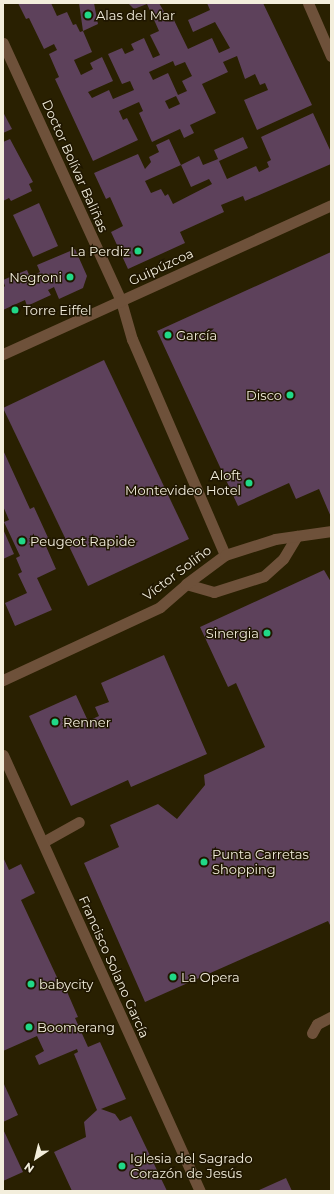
<!DOCTYPE html>
<meta charset="utf-8">
<style>
body{margin:0}
#map{position:relative;width:334px;height:1194px;overflow:hidden;background:#292001;font-family:Montserrat,sans-serif}
div>[style]{position:absolute}
.building>*{inset:0;background:#5d415b}
.service>*{height:11px;margin:-5.5px;padding:0 5.5px;transform-origin:5.5px;border-radius:5.5px;background:#6e513a}
.pedestrian>*{height:11px;margin:-5.5px;padding:0 5.5px;transform-origin:5.5px;border-radius:5.5px;background:#6e513a}
.minor>*{height:11px;margin:-5.5px;padding:0 5.5px;transform-origin:5.5px;border-radius:5.5px;background:#6e513a}
.dots>*{width:11px;height:11px;translate:-50% -50%;box-sizing:border-box;border:2px solid #1f1600;border-radius:50%}
span{translate:-50% -50%;white-space:nowrap;text-align:center;line-height:1.15;-webkit-text-stroke:3px #1f1600;paint-order:stroke}
.poi-label{font-size:13px;color:#f3eedc}
.left{translate:0 -50%;text-align:left}
.right{translate:-100% -50%;text-align:right}
.street-label{font-size:13px;color:#f3eedc}
.frame{position:absolute;inset:0;border:4px solid #f3eedc;pointer-events:none}
.north{position:absolute;left:16px;top:1138px;width:40px;height:40px;-webkit-text-stroke:3px #1f1600;paint-order:stroke;rotate:215deg;font-size:11px;font-weight:700;line-height:16px;text-align:center;color:#f3eedc}
.north::after{content:'';display:block;margin:auto;width:14px;height:18px;background:#f3eedc;clip-path:polygon(50% 0,100% 100%,50% 72%,0 100%)}
</style>
<div id="map">
<div class="building">
<div style="clip-path:polygon(evenodd,18px 3px,51px 3px,57px 16px,67px 12px,73px 25px,76px 24px,80px 32px,83px 31px,92px 52px,74px 60px,81px 75px,93px 69px,90px 63px,102px 57px,113px 81px,88px 92px,92px 98px,109px 90px,113px 99px,134px 90px,130px 81px,122px 84px,108px 54px,122px 48px,125px 54px,134px 50px,131px 44px,144px 38px,153px 58px,160px 55px,150px 35px,159px 31px,147px 4px,134px 9px,128px 3px,159px 3px,167px 17px,171px 14px,188px 49px,212px 38px,219px 53px,230px 48px,215px 22px,193px 32px,188px 20px,210px 10px,207px 3px,263px 3px,312px 105px,257px 130px,244px 100px,268px 90px,265px 83px,260px 85px,255px 74px,245px 79px,237px 56px,223px 62px,228px 72px,202px 84px,216px 113px,190px 125px,194px 133px,184px 138px,180px 129px,152px 142px,139px 113px,143px 111px,139px 102px,119px 111px,123px 120px,127px 118px,138px 140px,93px 161px,55px 79px,59px 77px,49px 54px,57px 50px,54px 44px,44px 49px,29px 18px,26px 19px,18px 3px,173px 61px,175px 66px,185px 62px,192px 76px,182px 81px,187px 91px,178px 95px,168px 73px,153px 80px,149px 72px,173px 61px,18px 3px,176px 96px,180px 104px,169px 109px,165px 101px,176px 96px)"></div>
<div style="clip-path:polygon(79px 3px,94px 3px,98px 24px,83px 31px)"></div>
<div style="clip-path:polygon(3px 112px,12px 129px,3px 133px)"></div>
<div style="clip-path:polygon(313px 113px,331px 152px,331px 164px,245px 201px,243px 196px,221px 205px,224px 212px,180px 232px,185px 243px,128px 269px,111px 232px,123px 226px,110px 197px,106px 199px,94px 173px,138px 154px,145px 169px,151px 162px,149px 157px,159px 152px,156px 145px,169px 139px,181px 165px,145px 181px,151px 193px,161px 189px,165px 196px,168px 194px,173px 204px,212px 184px,209px 179px,191px 187px,181px 165px,199px 156px,203px 165px,218px 159px,214px 150px,243px 137px,248px 148px,219px 161px,227px 179px,256px 166px,259px 172px,269px 167px,267px 162px,271px 160px,261px 137px)"></div>
<div style="clip-path:polygon(10px 139px,33px 182px,29px 184px,32px 191px,11px 201px,9px 198px,3px 201px,3px 142px)"></div>
<div style="clip-path:polygon(39px 203px,58px 246px,33px 257px,13px 215px)"></div>
<div style="clip-path:polygon(75px 249px,87px 276px,83px 288px,59px 299px,54px 287px,48px 290px,51px 295px,27px 306px,25px 300px,3px 310px,3px 288px,5px 286px,3px 280px,27px 270px,30px 277px,40px 272px,37px 265px)"></div>
<div style="clip-path:polygon(331px 252px,331px 517px,319px 489px,296px 499px,289px 483px,238px 506px,157px 331px)"></div>
<div style="clip-path:polygon(104px 360px,189px 539px,88px 586px,3px 408px)"></div>
<div style="clip-path:polygon(3px 450px,30px 509px,34px 507px,50px 542px,45px 544px,56px 569px,37px 578px,52px 610px,15px 626px,5px 603px,27px 593px,18px 574px,22px 572px,16px 558px,20px 556px,4px 522px,9px 520px,3px 506px)"></div>
<div style="clip-path:polygon(3px 529px,14px 554px,3px 559px)"></div>
<div style="clip-path:polygon(324px 570px,331px 582px,331px 927px,328px 921px,145px 1002px,84px 863px,119px 847px,110px 825px,158px 804px,177px 819px,205px 785px,204px 775px,265px 747px,236px 683px,228px 687px,200px 627px)"></div>
<div style="clip-path:polygon(164px 655px,207px 754px,131px 787px,128px 780px,71px 806px,29px 716px,76px 695px,88px 721px,99px 716px,95px 707px,109px 702px,101px 683px)"></div>
<div style="clip-path:polygon(3px 857px,9px 870px,21px 864px,35px 893px,21px 900px,62px 988px,65px 987px,78px 1017px,75px 1018px,88px 1047px,100px 1042px,126px 1099px,101px 1109px,115px 1114px,120px 1121px,131px 1116px,167px 1191px,72px 1191px,54px 1152px,86px 1137px,84px 1122px,97px 1110px,74px 1054px,78px 1052px,77px 1049px,39px 1065px,35px 1056px,44px 1051px,37px 1036px,3px 1051px)"></div>
<div style="clip-path:polygon(3px 1082px,18px 1115px,3px 1122px)"></div>
<div style="clip-path:polygon(3px 1129px,23px 1172px,3px 1181px)"></div>
<div style="clip-path:polygon(286px 1178px,292px 1191px,257px 1191px)"></div>
</div>
<div class="service">
<div style="left:186px;top:584px;width:29px;rotate:16deg"></div>
<div style="left:214px;top:592px;width:52px;rotate:-17.7deg"></div>
<div style="left:264px;top:576px;width:25px;rotate:-42deg"></div>
<div style="left:283px;top:559px;width:27px;rotate:-59deg"></div>
<div style="left:43px;top:842px;width:41px;rotate:-29.1deg"></div>
<div style="left:312px;top:1033px;width:10px;rotate:-61deg"></div>
<div style="left:317px;top:1024px;width:16px;rotate:-27deg"></div>
</div>
<div class="pedestrian">
<div style="left:121px;top:301px;width:40px;rotate:74deg"></div>
<div style="left:132px;top:339px;width:235px;rotate:66.7deg"></div>
</div>
<div class="minor">
<div style="left:308px;top:3px;width:58px;rotate:66.5deg"></div>
<div style="left:3px;top:43px;width:284px;rotate:65.4deg"></div>
<div style="left:3px;top:354px;width:360px;rotate:-24.4deg"></div>
<div style="left:3px;top:680px;width:173px;rotate:-24.9deg"></div>
<div style="left:160px;top:607px;width:35px;rotate:-41deg"></div>
<div style="left:186px;top:584px;width:49px;rotate:-36.6deg"></div>
<div style="left:225px;top:555px;width:52px;rotate:-17.7deg"></div>
<div style="left:275px;top:539px;width:57px;rotate:-8.1deg"></div>
<div style="left:3px;top:755px;width:478px;rotate:65.7deg"></div>
</div>
<div class="dots">
<div style="left:88px;top:15px;background:#20d887"></div>
<div style="left:138px;top:251px;background:#20d887"></div>
<div style="left:70px;top:277px;background:#20d887"></div>
<div style="left:15px;top:310px;background:#20d887"></div>
<div style="left:168px;top:335px;background:#20d887"></div>
<div style="left:290px;top:395px;background:#20d887"></div>
<div style="left:249px;top:483px;background:#20d887"></div>
<div style="left:22px;top:541px;background:#20d887"></div>
<div style="left:267px;top:633px;background:#20d887"></div>
<div style="left:55px;top:722px;background:#20d887"></div>
<div style="left:204px;top:862px;background:#20d887"></div>
<div style="left:173px;top:977px;background:#20d887"></div>
<div style="left:31px;top:984px;background:#20d887"></div>
<div style="left:29px;top:1027px;background:#20d887"></div>
<div style="left:122px;top:1166px;background:#20d887"></div>
</div>
<div class="poi-label">
<span class="left" style="left:96px;top:15px">Alas del Mar</span>
<span class="right" style="left:130px;top:251px">La Perdiz</span>
<span class="right" style="left:62px;top:277px">Negroni</span>
<span class="left" style="left:23px;top:310px">Torre Eiffel</span>
<span class="left" style="left:176px;top:335px">García</span>
<span class="right" style="left:282px;top:395px">Disco</span>
<span class="right" style="left:241px;top:483px">Aloft<br>Montevideo Hotel</span>
<span class="left" style="left:30px;top:541px">Peugeot Rapide</span>
<span class="right" style="left:259px;top:633px">Sinergia</span>
<span class="left" style="left:63px;top:722px">Renner</span>
<span class="left" style="left:212px;top:862px">Punta Carretas<br>Shopping</span>
<span class="left" style="left:181px;top:977px">La Opera</span>
<span class="left" style="left:39px;top:984px">babycity</span>
<span class="left" style="left:37px;top:1027px">Boomerang</span>
<span class="left" style="left:130px;top:1166px">Iglesia del Sagrado<br>Corazón de Jesús</span>
</div>
<div class="street-label">
<span style="left:75px;top:166px;rotate:66deg">Doctor Bolívar Baliñas</span>
<span style="left:161px;top:267px;rotate:-25deg">Guipúzcoa</span>
<span style="left:177px;top:573px;rotate:-37deg">Víctor Soliño</span>
<span style="left:114px;top:967px;rotate:66deg">Francisco Solano García</span>
</div>
<div class="frame"></div>
<div class="north">N</div>
</div>
